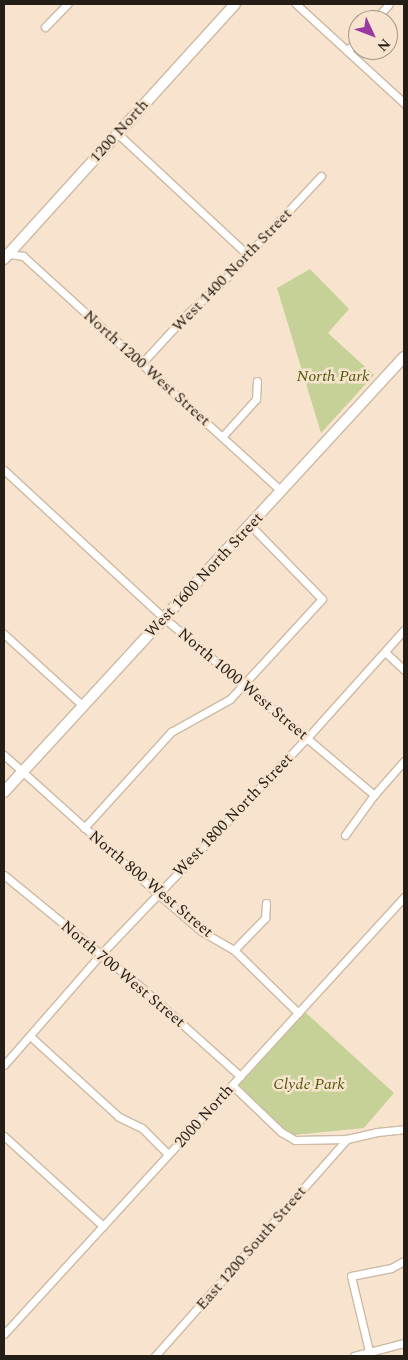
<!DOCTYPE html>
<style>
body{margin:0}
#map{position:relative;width:408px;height:1360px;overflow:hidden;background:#f8e4ce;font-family:Spectral,serif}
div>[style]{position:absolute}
.green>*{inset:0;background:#c5d197}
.roads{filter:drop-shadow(1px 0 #cdbaa4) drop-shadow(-1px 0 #cdbaa4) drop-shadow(0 1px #cdbaa4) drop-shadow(0 -1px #cdbaa4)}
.street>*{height:7px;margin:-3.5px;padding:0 3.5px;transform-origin:3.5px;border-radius:3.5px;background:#fff}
.secondary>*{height:10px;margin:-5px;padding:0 5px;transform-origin:5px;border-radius:5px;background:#fff}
span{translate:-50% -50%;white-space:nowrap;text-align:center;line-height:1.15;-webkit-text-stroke:5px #f8e4ce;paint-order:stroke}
.street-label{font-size:16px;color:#251e16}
.park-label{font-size:16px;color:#505b0c;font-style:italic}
.frame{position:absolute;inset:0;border:5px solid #251e16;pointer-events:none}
.north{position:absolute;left:348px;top:10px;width:50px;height:50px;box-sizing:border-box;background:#f8e4ce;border:1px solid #a49584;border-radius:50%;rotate:133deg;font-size:14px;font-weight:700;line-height:20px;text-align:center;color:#251e16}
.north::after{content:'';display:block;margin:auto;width:18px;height:22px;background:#9a39a1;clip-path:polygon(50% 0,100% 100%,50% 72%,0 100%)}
</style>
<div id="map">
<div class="green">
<div style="clip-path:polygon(310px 269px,349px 309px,328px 333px,374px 375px,321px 433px,277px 288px)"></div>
<div style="clip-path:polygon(305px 1012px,394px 1093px,364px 1128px,294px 1135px,278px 1124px,238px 1084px)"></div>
</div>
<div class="roads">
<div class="street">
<div style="left:296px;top:4px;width:147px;rotate:42.5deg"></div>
<div style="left:375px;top:20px;width:21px;rotate:-49deg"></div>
<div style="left:45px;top:27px;width:32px;rotate:-46deg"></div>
<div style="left:347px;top:51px;width:16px;rotate:-47deg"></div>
<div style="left:117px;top:133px;width:179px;rotate:43deg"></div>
<div style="left:9px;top:254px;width:14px;rotate:8deg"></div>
<div style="left:23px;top:256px;width:349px;rotate:42.3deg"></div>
<div style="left:142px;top:363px;width:64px;rotate:-47.5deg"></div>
<div style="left:185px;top:316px;width:57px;rotate:-42.9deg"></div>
<div style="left:227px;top:277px;width:138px;rotate:-47.1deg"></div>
<div style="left:222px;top:437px;width:51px;rotate:-48.2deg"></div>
<div style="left:256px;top:399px;width:18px;rotate:-87deg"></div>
<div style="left:4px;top:470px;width:218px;rotate:42.8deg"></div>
<div style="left:164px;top:618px;width:275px;rotate:40.1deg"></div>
<div style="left:4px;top:634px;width:107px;rotate:42.3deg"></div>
<div style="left:385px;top:652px;width:26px;rotate:43deg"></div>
<div style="left:4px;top:755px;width:206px;rotate:42deg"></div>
<div style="left:157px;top:893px;width:58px;rotate:40.8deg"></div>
<div style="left:201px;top:931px;width:38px;rotate:30deg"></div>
<div style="left:234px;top:950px;width:90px;rotate:44.5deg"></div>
<div style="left:84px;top:828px;width:130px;rotate:-47.8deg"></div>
<div style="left:171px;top:732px;width:68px;rotate:-29.2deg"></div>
<div style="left:230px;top:699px;width:136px;rotate:-47.4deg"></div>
<div style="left:322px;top:599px;width:103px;rotate:-134.2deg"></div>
<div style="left:345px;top:835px;width:49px;rotate:-54.1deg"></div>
<div style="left:374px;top:795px;width:45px;rotate:-48.6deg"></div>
<div style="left:4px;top:875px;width:178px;rotate:39.3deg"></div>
<div style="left:142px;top:988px;width:132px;rotate:41.9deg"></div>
<div style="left:234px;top:950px;width:45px;rotate:-45.9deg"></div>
<div style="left:265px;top:918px;width:15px;rotate:-86deg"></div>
<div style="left:30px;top:1036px;width:120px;rotate:42.3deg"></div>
<div style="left:119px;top:1117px;width:25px;rotate:26deg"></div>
<div style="left:142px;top:1128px;width:37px;rotate:45deg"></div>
<div style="left:4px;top:1065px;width:147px;rotate:-48.9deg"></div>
<div style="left:101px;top:954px;width:298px;rotate:-46.4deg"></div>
<div style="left:307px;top:738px;width:145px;rotate:-48.1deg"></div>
<div style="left:232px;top:1085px;width:68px;rotate:43.8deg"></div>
<div style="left:281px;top:1132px;width:16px;rotate:30deg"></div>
<div style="left:295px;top:1140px;width:52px;rotate:-1.1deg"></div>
<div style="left:347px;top:1139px;width:31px;rotate:-13deg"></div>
<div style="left:377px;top:1132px;width:27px;rotate:-6deg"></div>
<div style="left:4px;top:1136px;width:134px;rotate:42.3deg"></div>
<div style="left:4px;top:1334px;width:592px;rotate:-47.53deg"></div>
<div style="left:369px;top:1351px;width:77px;rotate:-103.5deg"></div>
<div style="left:351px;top:1276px;width:41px;rotate:-11.3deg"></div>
<div style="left:391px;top:1268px;width:15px;rotate:-28deg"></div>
<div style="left:155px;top:1356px;width:290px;rotate:-48.5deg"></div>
<div style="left:354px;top:1356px;width:52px;rotate:-14.6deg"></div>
</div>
<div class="secondary">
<div style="left:4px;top:259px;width:344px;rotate:-47.8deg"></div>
<div style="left:4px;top:792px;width:591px;rotate:-47.4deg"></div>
</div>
</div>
<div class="street-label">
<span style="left:119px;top:131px;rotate:-48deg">1200 North</span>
<span style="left:232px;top:270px;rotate:-46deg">West 1400 North Street</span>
<span style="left:147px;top:368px;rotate:42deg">North 1200 West Street</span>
<span style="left:204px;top:575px;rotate:-47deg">West 1600 North Street</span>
<span style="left:243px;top:684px;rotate:40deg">North 1000 West Street</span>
<span style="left:233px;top:815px;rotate:-46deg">West 1800 North Street</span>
<span style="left:151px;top:884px;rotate:40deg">North 800 West Street</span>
<span style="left:123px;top:974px;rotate:40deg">North 700 West Street</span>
<span style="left:204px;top:1116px;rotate:-48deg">2000 North</span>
<span style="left:251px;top:1248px;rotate:-49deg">East 1200 South Street</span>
</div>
<div class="park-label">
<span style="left:333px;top:376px">North Park</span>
<span style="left:309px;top:1084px">Clyde Park</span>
</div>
<div class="frame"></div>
<div class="north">N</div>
</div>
